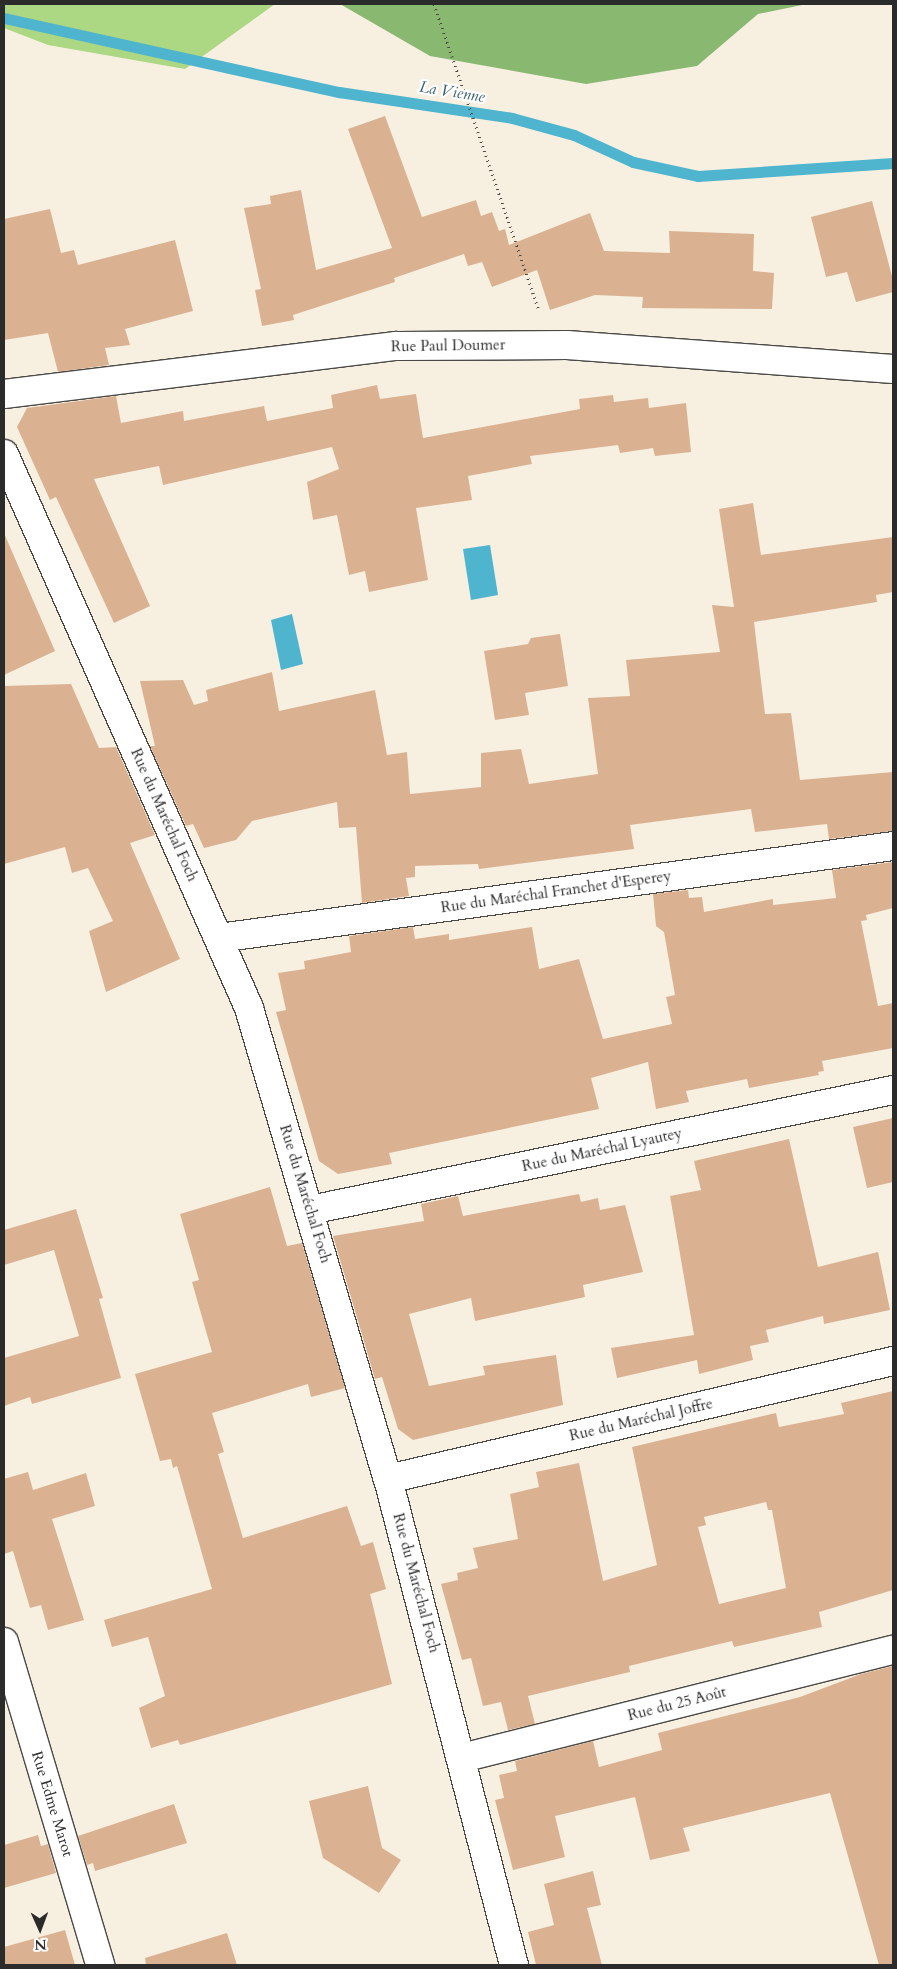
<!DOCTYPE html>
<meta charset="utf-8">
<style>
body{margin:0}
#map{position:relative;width:897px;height:1969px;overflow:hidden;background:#f7f0e1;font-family:Cardo,serif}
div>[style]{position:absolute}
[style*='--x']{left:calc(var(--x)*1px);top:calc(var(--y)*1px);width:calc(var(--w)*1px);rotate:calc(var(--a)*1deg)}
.green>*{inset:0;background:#acd783}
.forest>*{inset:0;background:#89b871}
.water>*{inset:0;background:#4fb4ce}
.stream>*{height:11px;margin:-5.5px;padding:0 5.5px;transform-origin:5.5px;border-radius:5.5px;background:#4fb4ce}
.building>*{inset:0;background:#dab292}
.path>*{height:3px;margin-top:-1.5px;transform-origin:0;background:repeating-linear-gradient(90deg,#4a4946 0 1px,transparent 0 5px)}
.roads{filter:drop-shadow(1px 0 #4a4946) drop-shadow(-1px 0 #4a4946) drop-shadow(0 1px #4a4946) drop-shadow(0 -1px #4a4946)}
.street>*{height:28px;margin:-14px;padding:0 14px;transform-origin:14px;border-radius:14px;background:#fff}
span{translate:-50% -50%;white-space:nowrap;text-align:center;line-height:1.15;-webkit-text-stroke:4.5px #fff;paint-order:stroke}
.street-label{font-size:15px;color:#2b2b2b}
.water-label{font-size:16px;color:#39626c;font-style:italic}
.frame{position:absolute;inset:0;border:5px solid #2b2b2b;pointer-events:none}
.north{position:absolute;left:15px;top:1904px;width:50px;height:50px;-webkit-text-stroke:4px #fff;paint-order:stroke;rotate:178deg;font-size:14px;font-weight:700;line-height:20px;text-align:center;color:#2b2b2b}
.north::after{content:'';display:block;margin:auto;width:18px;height:22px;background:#2b2b2b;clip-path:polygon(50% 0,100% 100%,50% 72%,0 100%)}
</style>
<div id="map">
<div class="green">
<i style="clip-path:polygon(4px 4px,275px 4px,185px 69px,48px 45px,4px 28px)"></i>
</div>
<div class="forest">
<i style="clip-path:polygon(340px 4px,807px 4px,758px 14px,697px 66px,586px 84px,430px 56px)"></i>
</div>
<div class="water">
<i style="clip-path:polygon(490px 545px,498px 595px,471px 600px,463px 549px)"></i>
<i style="clip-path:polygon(292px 614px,303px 664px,281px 670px,271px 620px)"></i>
</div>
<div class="stream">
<i style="--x:4;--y:18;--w:343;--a:12.5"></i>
<i style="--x:339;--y:92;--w:175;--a:8.5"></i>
<i style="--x:512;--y:118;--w:64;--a:15.3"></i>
<i style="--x:574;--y:135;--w:65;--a:24.6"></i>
<i style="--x:633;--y:162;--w:66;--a:12.2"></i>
<i style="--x:698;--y:176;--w:195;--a:-3.8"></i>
</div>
<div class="building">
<i style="clip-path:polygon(385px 116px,422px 217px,476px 200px,481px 216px,492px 212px,499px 231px,505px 229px,509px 245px,590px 213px,604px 251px,670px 253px,669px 231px,754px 234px,753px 271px,774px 273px,772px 309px,642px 308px,643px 297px,595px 295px,550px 310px,537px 270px,492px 287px,482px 262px,468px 266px,464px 254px,394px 278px,395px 282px,293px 315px,294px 320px,262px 326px,255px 290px,261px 289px,244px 208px,271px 204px,270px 196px,301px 190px,316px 270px,392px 248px,348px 129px)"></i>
<i style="clip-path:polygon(872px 201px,893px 280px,893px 292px,856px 302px,847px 272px,826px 277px,811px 217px)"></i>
<i style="clip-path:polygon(50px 209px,61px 253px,74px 250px,78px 265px,175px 240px,193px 311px,125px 329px,130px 345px,105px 348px,109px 365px,58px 372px,48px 333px,4px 340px,4px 219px)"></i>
<i style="clip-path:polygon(377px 385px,380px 399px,416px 394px,423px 438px,580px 409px,579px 399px,613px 395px,614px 402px,648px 398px,649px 408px,686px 403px,691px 452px,655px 456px,653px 448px,620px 453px,618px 445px,530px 456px,532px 464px,468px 476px,472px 500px,416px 508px,428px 580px,369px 592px,365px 571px,349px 575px,337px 515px,313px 520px,307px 482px,339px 469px,332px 447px,163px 485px,159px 466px,94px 479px,150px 606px,114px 623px,56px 497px,50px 500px,17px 427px,27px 408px,116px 396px,121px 423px,183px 411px,184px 421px,264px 406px,267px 421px,333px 408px,331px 395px)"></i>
<i style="clip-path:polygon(753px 503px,761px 555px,893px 537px,893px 592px,876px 595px,877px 602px,754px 622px,765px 714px,791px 713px,800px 780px,893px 772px,893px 831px,829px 839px,827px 824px,755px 832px,751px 809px,630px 825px,634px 849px,479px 869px,478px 864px,415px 866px,415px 877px,406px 878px,409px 896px,362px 903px,356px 827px,339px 828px,337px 802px,252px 821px,236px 840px,204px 848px,193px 824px,186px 826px,150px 746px,155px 746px,140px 681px,183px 680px,194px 705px,208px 701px,206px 690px,272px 672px,279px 711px,375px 690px,387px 755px,407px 752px,410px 794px,481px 787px,481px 753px,521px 749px,529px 784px,598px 774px,588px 698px,630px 696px,626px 660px,720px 652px,712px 605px,734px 607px,719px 509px)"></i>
<i style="clip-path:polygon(4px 533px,55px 651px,4px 675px)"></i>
<i style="clip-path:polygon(560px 634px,568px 686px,525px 693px,529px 715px,495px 720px,484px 651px,528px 644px,531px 638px)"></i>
<i style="clip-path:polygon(71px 684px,99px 748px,116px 747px,155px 835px,130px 843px,180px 959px,106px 992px,89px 931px,113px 921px,88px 868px,72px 873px,65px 847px,4px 864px,4px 686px)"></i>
<i style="clip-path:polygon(893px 862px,893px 908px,866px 915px,867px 920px,861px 921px,878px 1006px,893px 1003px,893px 1048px,822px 1061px,824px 1071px,818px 1072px,819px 1075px,749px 1088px,747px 1079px,686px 1091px,689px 1102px,656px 1109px,648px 1062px,591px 1078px,599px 1109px,389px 1153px,392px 1164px,338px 1174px,319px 1161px,276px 1012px,286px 1010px,278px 973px,305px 969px,304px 961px,351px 952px,349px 936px,413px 927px,415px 939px,449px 934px,449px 940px,532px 927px,539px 969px,579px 959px,603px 1039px,672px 1024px,666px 997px,675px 995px,664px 932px,656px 926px,653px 894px,688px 890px,689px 898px,702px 897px,704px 912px,773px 899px,773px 905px,836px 898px,832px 870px)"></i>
<i style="clip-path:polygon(893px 1118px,893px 1182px,867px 1188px,853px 1127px)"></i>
<i style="clip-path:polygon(789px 1139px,818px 1267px,878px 1252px,890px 1310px,824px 1324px,823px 1316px,766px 1330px,769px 1342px,750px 1346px,753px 1360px,699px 1374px,697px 1360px,617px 1378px,611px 1348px,694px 1335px,670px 1196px,701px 1190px,694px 1161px)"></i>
<i style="clip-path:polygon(270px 1187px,287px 1246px,302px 1243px,345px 1388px,311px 1397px,308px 1384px,212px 1413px,224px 1452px,218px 1454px,243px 1538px,347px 1506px,361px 1546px,373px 1542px,386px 1589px,370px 1594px,392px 1684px,180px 1745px,178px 1740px,151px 1748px,139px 1708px,165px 1696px,148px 1637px,112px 1647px,104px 1620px,212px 1589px,177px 1466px,173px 1468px,171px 1459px,160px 1461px,135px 1374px,212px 1352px,192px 1282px,199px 1280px,180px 1214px)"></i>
<i style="clip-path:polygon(579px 1194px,581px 1202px,598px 1198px,600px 1210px,625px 1205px,643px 1272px,583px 1285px,585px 1297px,475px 1321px,471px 1298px,409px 1314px,429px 1386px,485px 1375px,483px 1366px,556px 1355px,563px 1405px,413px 1440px,398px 1429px,382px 1377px,375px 1379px,333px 1236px,424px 1221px,421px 1204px,458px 1196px,463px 1216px)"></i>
<i style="clip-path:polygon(76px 1209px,103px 1298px,99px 1299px,121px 1378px,32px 1404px,30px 1397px,4px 1406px,4px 1358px,79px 1336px,54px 1250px,4px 1265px,4px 1230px)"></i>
<i style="clip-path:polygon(evenodd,893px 1391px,893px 1590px,819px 1612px,822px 1627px,734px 1647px,732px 1641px,629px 1666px,630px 1672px,528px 1696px,535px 1724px,508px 1730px,501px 1702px,483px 1706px,471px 1658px,462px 1660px,441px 1584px,458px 1580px,457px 1573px,478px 1568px,473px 1548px,518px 1539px,510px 1494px,539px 1487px,536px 1472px,579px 1463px,603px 1581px,657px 1565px,632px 1447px,776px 1413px,779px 1427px,844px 1414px,841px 1403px,893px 1391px,766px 1502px,768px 1510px,772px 1510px,786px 1588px,719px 1604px,698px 1527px,706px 1525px,704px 1517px,766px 1502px)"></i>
<i style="clip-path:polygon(28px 1472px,33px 1490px,86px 1473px,95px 1506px,52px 1519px,84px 1620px,48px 1630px,41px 1605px,30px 1608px,13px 1551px,4px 1554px,4px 1479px)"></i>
<i style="clip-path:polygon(893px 1666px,893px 1965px,879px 1965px,830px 1793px,683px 1828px,690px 1851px,650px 1860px,635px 1797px,555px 1816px,565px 1857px,513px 1870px,495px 1800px,504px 1798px,499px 1775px,517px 1771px,515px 1761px,593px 1741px,599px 1767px,662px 1750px,658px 1733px,800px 1697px,861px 1674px)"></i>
<i style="clip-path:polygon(368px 1786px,382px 1848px,401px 1860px,379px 1893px,323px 1858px,309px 1801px)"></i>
<i style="clip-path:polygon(174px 1804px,187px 1843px,95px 1871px,93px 1863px,87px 1865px,78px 1836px)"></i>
<i style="clip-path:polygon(38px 1835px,41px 1846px,48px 1844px,56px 1873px,4px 1888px,4px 1845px)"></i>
<i style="clip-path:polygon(593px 1871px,601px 1905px,587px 1908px,602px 1965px,536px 1965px,528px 1932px,554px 1925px,544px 1884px)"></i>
<i style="clip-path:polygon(65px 1930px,75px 1965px,4px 1965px,4px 1947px)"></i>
<i style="clip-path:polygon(227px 1933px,237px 1965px,146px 1965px,145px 1958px)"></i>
</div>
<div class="path">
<i style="--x:434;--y:4;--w:324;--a:71.1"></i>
</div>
<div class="roads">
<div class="street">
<i style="--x:4;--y:394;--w:395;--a:-7"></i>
<i style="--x:396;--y:346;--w:171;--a:-0.3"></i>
<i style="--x:567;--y:345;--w:327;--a:4.2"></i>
<i style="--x:4;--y:454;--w:606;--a:66.14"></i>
<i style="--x:249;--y:1008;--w:491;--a:73.6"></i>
<i style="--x:388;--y:1479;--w:502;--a:75.47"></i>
<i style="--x:219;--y:938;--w:680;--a:-7.77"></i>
<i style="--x:310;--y:1210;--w:595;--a:-11.63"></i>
<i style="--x:388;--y:1479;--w:519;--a:-13.15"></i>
<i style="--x:4;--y:1642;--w:337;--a:73.4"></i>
<i style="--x:462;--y:1758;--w:444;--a:-14.1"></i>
</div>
</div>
<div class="street-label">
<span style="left:448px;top:346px;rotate:-1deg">Rue Paul Doumer</span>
<span style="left:164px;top:815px;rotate:66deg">Rue du Maréchal Foch</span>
<span style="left:556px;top:892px;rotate:-8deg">Rue du Maréchal Franchet d'Esperey</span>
<span style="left:602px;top:1150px;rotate:-12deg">Rue du Maréchal Lyautey</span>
<span style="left:305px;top:1194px;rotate:73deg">Rue du Maréchal Foch</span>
<span style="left:641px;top:1420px;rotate:-13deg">Rue du Maréchal Joffre</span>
<span style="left:416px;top:1583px;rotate:75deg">Rue du Maréchal Foch</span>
<span style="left:677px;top:1704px;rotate:-14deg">Rue du 25 Août</span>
<span style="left:52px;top:1804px;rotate:73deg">Rue Edme Marot</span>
</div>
<div class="water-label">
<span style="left:452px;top:92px;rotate:9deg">La Vienne</span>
</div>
<div class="frame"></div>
<div class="north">N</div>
</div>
